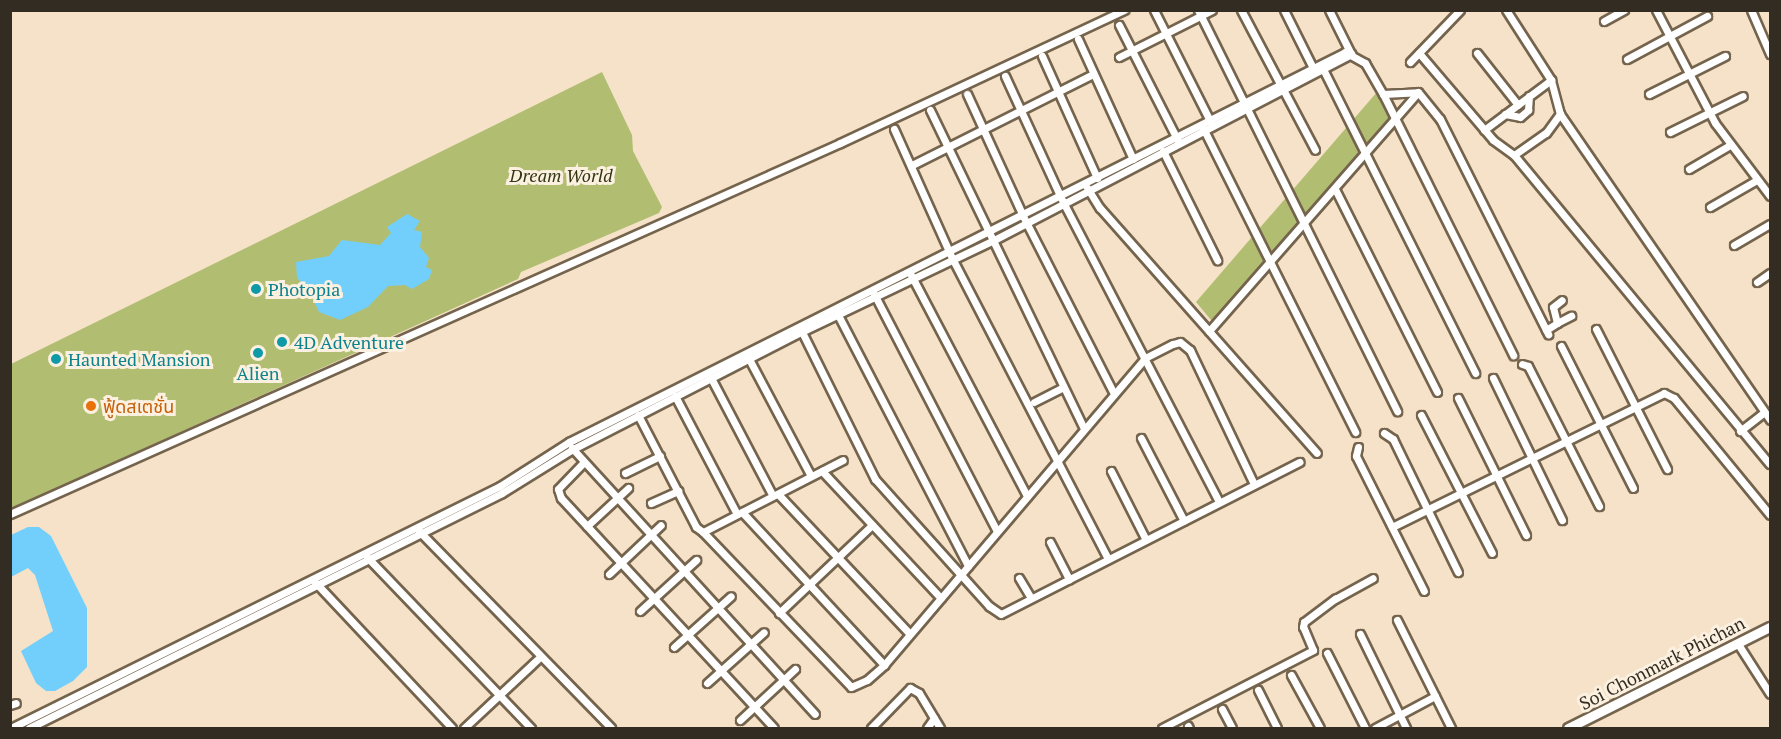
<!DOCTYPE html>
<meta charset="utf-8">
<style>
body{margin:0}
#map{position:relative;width:1781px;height:739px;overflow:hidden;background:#f5e2c8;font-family:"PT Serif","Noto Sans Thai",serif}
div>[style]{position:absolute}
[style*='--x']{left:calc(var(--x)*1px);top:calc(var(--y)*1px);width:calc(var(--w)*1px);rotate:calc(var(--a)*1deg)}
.green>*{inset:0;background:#b1be71}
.water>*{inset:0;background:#72cffc}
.roads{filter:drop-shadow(2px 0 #75644d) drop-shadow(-2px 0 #75644d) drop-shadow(0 2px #75644d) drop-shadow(0 -2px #75644d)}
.street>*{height:7px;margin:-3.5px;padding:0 3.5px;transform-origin:3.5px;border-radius:3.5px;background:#fff}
.secondary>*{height:9px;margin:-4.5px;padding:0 4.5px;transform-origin:4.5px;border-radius:4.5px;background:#fff}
.dots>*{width:16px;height:16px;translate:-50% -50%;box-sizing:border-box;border:3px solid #fcf0e0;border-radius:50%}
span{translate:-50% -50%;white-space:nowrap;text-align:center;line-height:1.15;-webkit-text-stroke:6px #fcf0e0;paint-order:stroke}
.park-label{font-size:18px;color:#313613;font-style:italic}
.culture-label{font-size:18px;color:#0d838f}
.left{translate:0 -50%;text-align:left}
.food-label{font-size:18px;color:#c56008}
.street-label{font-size:18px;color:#332c22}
.frame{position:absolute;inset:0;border:12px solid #332c22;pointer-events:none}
</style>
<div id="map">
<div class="green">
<i style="clip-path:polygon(602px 72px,632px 135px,633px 151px,662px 207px,659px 213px,521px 272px,518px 279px,11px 509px,11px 364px)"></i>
<i style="clip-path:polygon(1377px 92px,1395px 124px,1216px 326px,1196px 302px)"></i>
</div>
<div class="water">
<i style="clip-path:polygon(407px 214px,420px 221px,414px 230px,422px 232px,420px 247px,429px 258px,426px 267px,432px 270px,429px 279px,412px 289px,405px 285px,388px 286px,368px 307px,340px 320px,319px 312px,309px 289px,297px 278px,296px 262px,329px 256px,342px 240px,380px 245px,391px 233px,387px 227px)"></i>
<i style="clip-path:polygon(28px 527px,39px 527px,51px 536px,87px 608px,87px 667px,73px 681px,55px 691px,46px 691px,36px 683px,21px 651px,53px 631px,35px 575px,28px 568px,11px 577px,11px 535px)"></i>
</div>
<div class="roads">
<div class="street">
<i style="--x:1154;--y:10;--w:129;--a:63.2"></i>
<i style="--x:1198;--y:10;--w:448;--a:63.6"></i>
<i style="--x:1241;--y:10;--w:158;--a:62.1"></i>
<i style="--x:1284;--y:10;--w:69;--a:63.4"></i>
<i style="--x:1329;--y:10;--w:49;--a:63.4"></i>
<i style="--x:1656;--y:10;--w:127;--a:62.4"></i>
<i style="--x:1715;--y:123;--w:91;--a:53"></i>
<i style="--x:1751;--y:10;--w:48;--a:66.6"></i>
<i style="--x:1604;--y:21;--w:23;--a:-29"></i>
<i style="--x:1119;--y:25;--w:130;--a:63"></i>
<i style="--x:1078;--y:39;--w:132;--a:65.4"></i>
<i style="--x:1419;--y:53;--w:114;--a:49.6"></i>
<i style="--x:1493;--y:140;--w:26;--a:36"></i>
<i style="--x:1514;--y:155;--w:39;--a:-35"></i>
<i style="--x:1546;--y:133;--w:24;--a:-54"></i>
<i style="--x:1560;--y:114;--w:35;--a:-105"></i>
<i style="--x:1551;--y:80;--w:83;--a:-122.7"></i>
<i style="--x:1477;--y:53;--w:66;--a:51.7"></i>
<i style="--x:1042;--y:56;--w:134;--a:65.7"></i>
<i style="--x:1119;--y:57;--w:104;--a:-26.8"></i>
<i style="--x:1627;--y:59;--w:91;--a:-28.3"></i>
<i style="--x:1410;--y:62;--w:72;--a:-46.1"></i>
<i style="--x:1323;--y:69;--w:340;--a:63.4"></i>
<i style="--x:1005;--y:76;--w:139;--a:65.3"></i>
<i style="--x:1063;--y:202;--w:338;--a:62.5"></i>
<i style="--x:967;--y:94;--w:134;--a:65.3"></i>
<i style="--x:1023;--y:216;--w:198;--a:62.9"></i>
<i style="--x:1383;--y:94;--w:35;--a:-3"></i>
<i style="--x:1418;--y:92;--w:35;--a:51"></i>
<i style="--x:1440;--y:119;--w:241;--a:63.3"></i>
<i style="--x:1649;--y:94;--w:85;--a:-26.6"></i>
<i style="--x:930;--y:110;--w:352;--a:64.2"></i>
<i style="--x:1505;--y:114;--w:15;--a:11"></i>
<i style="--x:1520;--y:117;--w:11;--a:-41"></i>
<i style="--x:1528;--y:110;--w:14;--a:-86"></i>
<i style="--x:1560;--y:114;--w:371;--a:55.5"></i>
<i style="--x:1203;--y:128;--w:340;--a:63.4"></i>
<i style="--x:894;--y:129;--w:141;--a:65.8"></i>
<i style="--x:952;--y:258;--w:339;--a:62.6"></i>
<i style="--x:1484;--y:130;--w:84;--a:-36.7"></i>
<i style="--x:1670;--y:132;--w:81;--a:-26.3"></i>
<i style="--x:1163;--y:151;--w:122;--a:63.6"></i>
<i style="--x:1514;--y:155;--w:401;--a:50.4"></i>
<i style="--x:912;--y:165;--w:203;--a:-26.7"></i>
<i style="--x:1689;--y:169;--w:48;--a:-30.3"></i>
<i style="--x:1086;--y:186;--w:26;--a:58"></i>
<i style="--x:1100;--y:208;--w:327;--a:48.5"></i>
<i style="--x:1335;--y:189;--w:227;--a:63.3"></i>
<i style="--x:1710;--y:207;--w:54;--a:-29.9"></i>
<i style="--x:1734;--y:245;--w:42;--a:-30.3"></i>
<i style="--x:911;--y:275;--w:250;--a:62.3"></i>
<i style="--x:1757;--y:282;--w:16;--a:-35"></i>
<i style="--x:874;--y:294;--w:267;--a:62.6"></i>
<i style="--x:836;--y:311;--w:287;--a:62.6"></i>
<i style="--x:1557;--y:323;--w:16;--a:-27"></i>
<i style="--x:800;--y:328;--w:169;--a:63.6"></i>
<i style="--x:875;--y:479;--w:171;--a:48.1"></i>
<i style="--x:989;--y:606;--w:14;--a:34"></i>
<i style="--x:1001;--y:614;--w:335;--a:-27"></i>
<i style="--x:1596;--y:329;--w:157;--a:63.1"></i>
<i style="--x:1546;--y:330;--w:13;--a:-32"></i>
<i style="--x:1557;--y:323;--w:16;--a:-104"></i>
<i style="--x:1553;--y:307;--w:11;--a:-38"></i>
<i style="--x:1209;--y:331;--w:317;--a:-48.8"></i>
<i style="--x:1561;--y:346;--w:159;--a:63.1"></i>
<i style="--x:749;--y:359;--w:132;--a:62.1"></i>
<i style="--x:1522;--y:364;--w:6;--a:18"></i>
<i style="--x:1528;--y:366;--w:157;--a:63.1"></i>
<i style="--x:711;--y:378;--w:133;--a:62.3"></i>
<i style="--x:1493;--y:378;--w:158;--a:64.1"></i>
<i style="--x:675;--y:396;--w:133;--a:62.3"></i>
<i style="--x:1458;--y:398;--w:153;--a:63.6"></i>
<i style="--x:1034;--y:402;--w:33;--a:-27"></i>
<i style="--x:638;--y:415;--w:126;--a:62.6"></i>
<i style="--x:696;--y:527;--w:9;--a:36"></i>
<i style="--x:703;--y:532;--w:157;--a:-27.2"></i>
<i style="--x:1421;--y:415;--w:155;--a:62.8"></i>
<i style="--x:1740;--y:431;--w:31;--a:-38"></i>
<i style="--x:1384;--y:433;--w:11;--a:34"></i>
<i style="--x:1393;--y:439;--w:148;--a:64"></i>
<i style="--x:1141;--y:438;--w:93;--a:62.6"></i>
<i style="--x:1358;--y:447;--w:9;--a:103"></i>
<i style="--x:1356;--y:456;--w:151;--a:63.3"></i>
<i style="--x:572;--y:448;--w:360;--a:47.6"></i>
<i style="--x:583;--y:463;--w:36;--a:134"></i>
<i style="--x:558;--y:489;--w:9;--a:72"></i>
<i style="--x:561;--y:498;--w:313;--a:47.2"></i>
<i style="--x:822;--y:471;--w:174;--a:46.9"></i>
<i style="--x:1111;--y:471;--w:77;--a:63.1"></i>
<i style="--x:625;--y:473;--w:39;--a:-26"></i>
<i style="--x:778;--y:494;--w:192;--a:46.7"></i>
<i style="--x:651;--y:503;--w:30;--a:-24"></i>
<i style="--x:742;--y:512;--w:209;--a:47.1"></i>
<i style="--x:10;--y:514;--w:909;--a:-24.08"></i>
<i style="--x:840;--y:143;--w:314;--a:-25.1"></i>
<i style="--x:587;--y:526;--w:56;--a:-42.8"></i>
<i style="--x:1392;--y:527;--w:303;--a:-26.2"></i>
<i style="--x:1664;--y:393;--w:11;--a:27"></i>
<i style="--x:1674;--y:398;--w:151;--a:50.6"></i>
<i style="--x:419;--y:531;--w:275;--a:45.7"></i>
<i style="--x:703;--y:532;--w:214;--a:46.3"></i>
<i style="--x:851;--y:687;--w:17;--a:-24"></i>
<i style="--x:867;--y:680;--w:23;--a:-41"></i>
<i style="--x:884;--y:665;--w:403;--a:-49.6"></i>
<i style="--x:1145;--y:358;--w:31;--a:-27"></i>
<i style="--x:1173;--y:344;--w:7;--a:-16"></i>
<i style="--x:1180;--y:342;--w:13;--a:39"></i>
<i style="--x:1190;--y:350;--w:148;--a:64.5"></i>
<i style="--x:1050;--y:542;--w:42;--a:62.8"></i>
<i style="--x:367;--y:557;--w:237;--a:46.2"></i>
<i style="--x:609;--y:574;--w:71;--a:-43.3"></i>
<i style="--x:1019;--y:578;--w:23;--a:59"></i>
<i style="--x:315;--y:582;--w:200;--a:46.8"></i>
<i style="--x:640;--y:611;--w:76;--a:-42.3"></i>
<i style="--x:779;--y:613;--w:128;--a:-43.4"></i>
<i style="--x:1397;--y:620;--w:121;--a:63.4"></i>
<i style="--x:1360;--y:634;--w:105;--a:63.9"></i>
<i style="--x:1738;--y:644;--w:59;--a:57.4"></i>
<i style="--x:674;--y:647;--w:76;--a:-41.8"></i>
<i style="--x:1327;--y:653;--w:84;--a:63.1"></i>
<i style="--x:1291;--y:675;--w:60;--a:61.3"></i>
<i style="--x:707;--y:683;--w:76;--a:-41.8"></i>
<i style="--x:1258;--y:690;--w:42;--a:63.4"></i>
<i style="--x:10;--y:705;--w:6;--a:-18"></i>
<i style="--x:1222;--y:709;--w:21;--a:62"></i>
<i style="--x:740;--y:720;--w:75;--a:-42.8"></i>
<i style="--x:1188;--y:726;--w:2;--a:63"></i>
<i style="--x:11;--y:728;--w:546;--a:-26.33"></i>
<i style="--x:500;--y:486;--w:82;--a:-32.5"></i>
<i style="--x:569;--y:442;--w:868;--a:-26.68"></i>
<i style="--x:1345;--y:52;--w:23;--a:29"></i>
<i style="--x:1365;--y:63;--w:36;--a:60"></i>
<i style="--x:1383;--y:94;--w:292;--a:63.5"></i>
<i style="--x:29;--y:728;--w:528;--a:-26.42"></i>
<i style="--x:502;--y:493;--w:84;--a:-31.8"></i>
<i style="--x:573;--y:449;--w:256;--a:-27.2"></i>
<i style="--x:801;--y:332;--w:214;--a:-25.5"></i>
<i style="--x:994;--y:240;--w:403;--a:-27.5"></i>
<i style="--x:464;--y:728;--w:104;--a:-43.1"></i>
<i style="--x:871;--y:728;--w:56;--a:-45.7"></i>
<i style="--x:910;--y:688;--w:10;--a:29"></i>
<i style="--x:919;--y:693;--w:41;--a:59"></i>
<i style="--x:927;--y:728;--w:12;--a:-55"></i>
<i style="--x:1162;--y:728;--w:170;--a:-27.3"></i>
<i style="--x:1313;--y:650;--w:25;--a:-113"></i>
<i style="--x:1303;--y:627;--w:5;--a:-79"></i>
<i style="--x:1304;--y:622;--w:39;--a:-37"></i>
<i style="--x:1335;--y:599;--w:43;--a:-28.9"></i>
<i style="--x:1375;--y:728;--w:68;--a:-28.1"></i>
</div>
<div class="secondary">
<i style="--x:1568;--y:728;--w:226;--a:-26.6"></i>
</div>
</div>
<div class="dots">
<i style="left:256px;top:289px;background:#0f9aa8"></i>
<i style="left:282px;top:342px;background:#0f9aa8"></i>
<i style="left:258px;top:353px;background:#0f9aa8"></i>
<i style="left:56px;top:359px;background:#0f9aa8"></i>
<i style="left:91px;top:406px;background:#e8710a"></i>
</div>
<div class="park-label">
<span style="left:561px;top:175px">Dream World</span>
</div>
<div class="culture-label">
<span class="left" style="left:268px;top:289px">Photopia</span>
<span class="left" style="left:294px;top:342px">4D Adventure</span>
<span class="left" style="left:68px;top:359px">Haunted Mansion</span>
<span style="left:258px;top:373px">Alien</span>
</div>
<div class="food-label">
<span class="left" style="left:103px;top:406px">ฟู้ดสเตชั่น</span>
</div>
<div class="street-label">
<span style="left:1662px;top:663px;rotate:-27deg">Soi Chonmark Phichan</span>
</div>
<div class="frame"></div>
</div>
